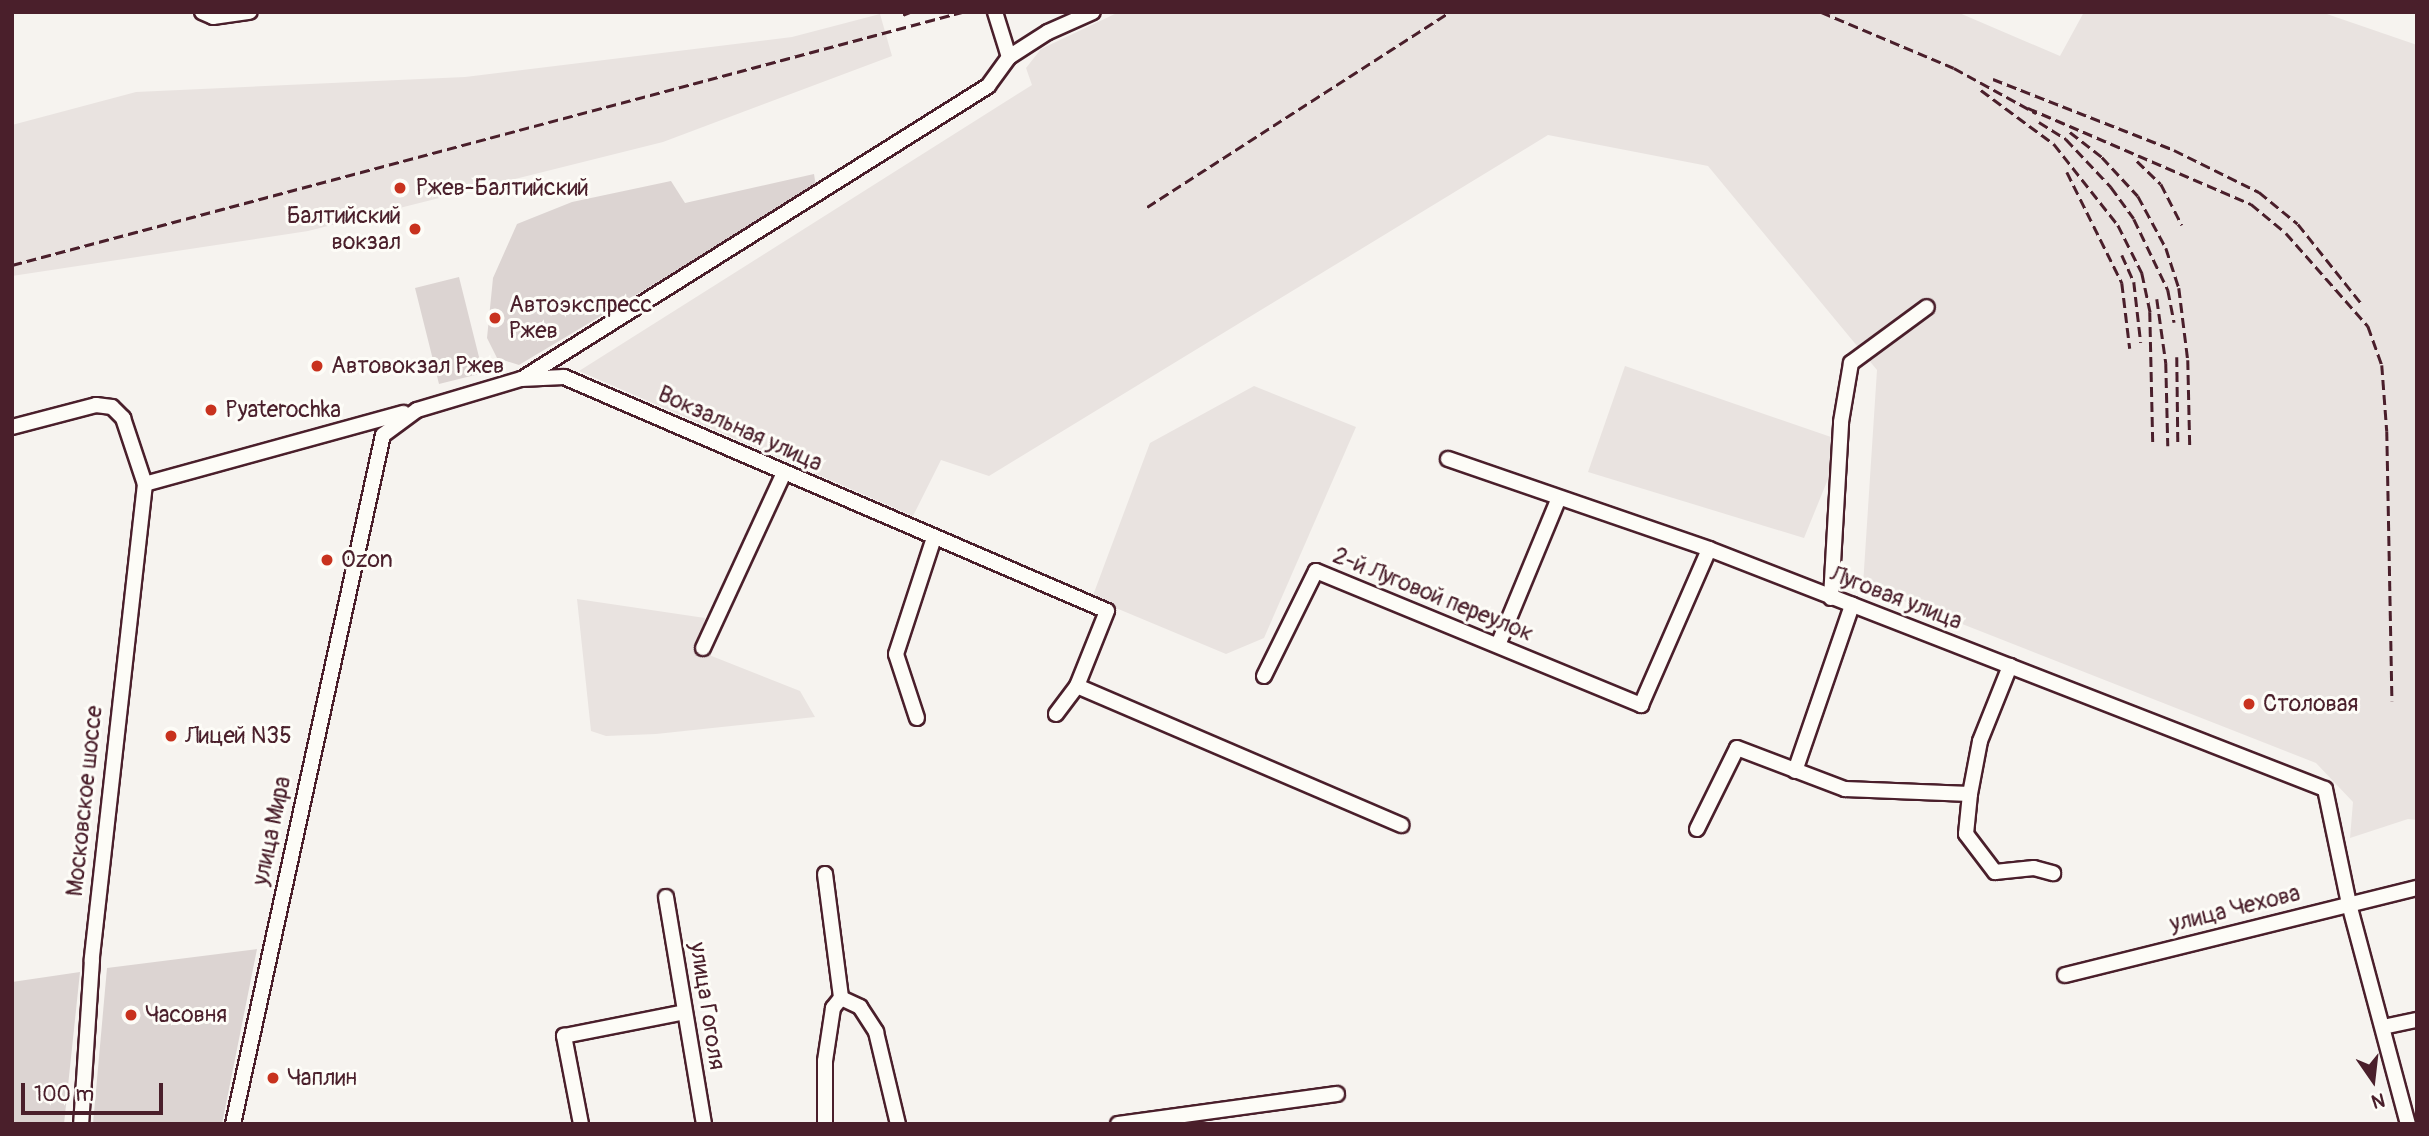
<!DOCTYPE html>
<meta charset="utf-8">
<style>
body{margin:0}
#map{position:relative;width:2429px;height:1136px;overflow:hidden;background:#f6f3ef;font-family:Pangolin,sans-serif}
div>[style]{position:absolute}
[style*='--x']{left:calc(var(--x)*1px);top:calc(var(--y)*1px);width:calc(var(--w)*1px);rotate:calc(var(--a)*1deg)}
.built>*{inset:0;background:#e9e3e0}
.green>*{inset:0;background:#dcd4d2}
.roads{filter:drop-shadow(2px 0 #4a1f2b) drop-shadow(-2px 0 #4a1f2b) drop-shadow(0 2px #4a1f2b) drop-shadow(0 -2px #4a1f2b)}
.minor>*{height:14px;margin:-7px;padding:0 7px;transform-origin:7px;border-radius:7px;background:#fdfcf7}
.rail>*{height:2.5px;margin-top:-1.25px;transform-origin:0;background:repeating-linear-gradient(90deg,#4a1f2b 0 10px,transparent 0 15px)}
.dots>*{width:19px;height:19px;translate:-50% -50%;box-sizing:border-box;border:4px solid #fdfcf7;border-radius:50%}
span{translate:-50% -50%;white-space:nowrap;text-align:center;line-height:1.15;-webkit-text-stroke:6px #fdfcf7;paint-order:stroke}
.poi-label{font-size:23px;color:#4a1f2b}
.left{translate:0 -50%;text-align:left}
.right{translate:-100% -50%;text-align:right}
.street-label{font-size:23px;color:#4a1f2b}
.frame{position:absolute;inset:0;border:14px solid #4a1f2b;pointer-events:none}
.north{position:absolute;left:2338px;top:1045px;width:70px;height:70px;-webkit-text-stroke:5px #fdfcf7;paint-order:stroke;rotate:166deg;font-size:19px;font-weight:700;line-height:28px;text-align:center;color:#4a1f2b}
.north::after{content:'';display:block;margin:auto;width:24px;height:32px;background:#4a1f2b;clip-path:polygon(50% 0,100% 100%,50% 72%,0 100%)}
.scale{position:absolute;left:21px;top:1083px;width:142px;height:32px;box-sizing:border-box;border:4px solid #4a1f2b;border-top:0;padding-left:9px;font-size:21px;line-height:24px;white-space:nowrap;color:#4a1f2b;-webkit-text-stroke:5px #fdfcf7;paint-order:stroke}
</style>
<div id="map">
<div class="built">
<i style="clip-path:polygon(1119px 12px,1957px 12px,2060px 56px,2084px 12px,2321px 12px,2417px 45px,2417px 820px,2408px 819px,2350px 838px,2353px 802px,2316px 763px,1863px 585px,1877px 370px,1708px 166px,1548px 135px,989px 476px,941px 460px,913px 516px,579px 371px,1032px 85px,1026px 68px,1041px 49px)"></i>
<i style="clip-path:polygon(880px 14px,892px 56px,663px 142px,308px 231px,12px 276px,12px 125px,136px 92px,465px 77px,792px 37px)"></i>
<i style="clip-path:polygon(1625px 366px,1831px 437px,1830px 474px,1804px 538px,1588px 472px)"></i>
<i style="clip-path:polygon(1254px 386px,1356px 427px,1264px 638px,1226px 654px,1092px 598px,1150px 443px)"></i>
<i style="clip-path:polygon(577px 599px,705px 618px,699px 651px,800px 691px,815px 717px,656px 734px,606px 736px,591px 731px)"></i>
</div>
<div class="green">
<i style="clip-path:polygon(814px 174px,816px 187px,519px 365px,497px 358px,487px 338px,493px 278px,517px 224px,572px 202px,671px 181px,685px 203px)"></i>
<i style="clip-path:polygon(459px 277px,483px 373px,439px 384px,415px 288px)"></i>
<i style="clip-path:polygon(257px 949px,222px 1124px,93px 1124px,107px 968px)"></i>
<i style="clip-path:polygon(80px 972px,64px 1124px,12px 1124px,12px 982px)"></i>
</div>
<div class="roads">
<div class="minor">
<i style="--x:202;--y:12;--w:12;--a:24"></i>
<i style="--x:213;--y:17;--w:37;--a:-8"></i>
<i style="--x:995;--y:12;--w:47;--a:72.7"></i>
<i style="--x:525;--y:377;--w:547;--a:-32.15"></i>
<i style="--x:988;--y:86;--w:36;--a:-54"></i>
<i style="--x:1009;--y:57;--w:46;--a:-32.7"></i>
<i style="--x:1048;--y:32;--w:49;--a:-24"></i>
<i style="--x:12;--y:427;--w:87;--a:-14.7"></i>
<i style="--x:96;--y:405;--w:16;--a:7"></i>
<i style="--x:112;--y:407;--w:16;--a:45"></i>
<i style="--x:123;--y:418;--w:70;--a:71.6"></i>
<i style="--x:145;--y:484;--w:479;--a:96.4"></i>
<i style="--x:92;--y:960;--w:164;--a:93.8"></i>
<i style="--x:1448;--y:459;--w:276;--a:19"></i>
<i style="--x:1709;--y:549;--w:661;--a:21.29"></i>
<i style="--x:2325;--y:789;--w:117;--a:78.2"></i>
<i style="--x:2349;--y:904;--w:228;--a:75"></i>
<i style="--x:145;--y:484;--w:268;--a:-15.4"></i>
<i style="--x:1831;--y:598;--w:176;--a:-86.7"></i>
<i style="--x:1841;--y:422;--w:60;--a:-80.4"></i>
<i style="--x:1851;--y:363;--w:94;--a:-36.4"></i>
<i style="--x:1498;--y:645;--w:157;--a:-67.5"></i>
<i style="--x:703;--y:648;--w:193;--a:-65.2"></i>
<i style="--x:1264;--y:676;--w:117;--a:-63.7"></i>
<i style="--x:1316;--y:571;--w:352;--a:22.4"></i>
<i style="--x:1641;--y:705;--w:170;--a:-66.4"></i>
<i style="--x:1077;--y:686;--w:353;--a:23.2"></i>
<i style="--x:917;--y:718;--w:67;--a:-108.2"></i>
<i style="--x:896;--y:654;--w:122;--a:-71.9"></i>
<i style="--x:1795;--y:771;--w:176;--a:-71"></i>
<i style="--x:1970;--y:794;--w:54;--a:-79.3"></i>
<i style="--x:1980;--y:741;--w:81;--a:-68.2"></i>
<i style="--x:1697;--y:829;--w:90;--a:-63.7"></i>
<i style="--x:1737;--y:748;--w:116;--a:20.8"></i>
<i style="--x:1845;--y:789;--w:125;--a:2.3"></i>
<i style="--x:1970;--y:794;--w:40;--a:95.7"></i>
<i style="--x:1966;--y:834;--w:48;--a:52.7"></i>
<i style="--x:1995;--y:872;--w:39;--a:-6"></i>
<i style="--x:2034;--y:868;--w:20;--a:15"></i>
<i style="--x:825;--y:874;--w:125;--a:82.6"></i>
<i style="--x:841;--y:998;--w:13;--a:129"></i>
<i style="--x:833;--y:1008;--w:54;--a:98.6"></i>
<i style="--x:825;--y:1061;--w:63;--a:90"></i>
<i style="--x:666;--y:897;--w:230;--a:80.5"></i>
<i style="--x:2065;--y:975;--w:363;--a:-13.9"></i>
<i style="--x:841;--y:998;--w:21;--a:25"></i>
<i style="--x:860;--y:1007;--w:30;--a:57"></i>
<i style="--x:876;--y:1032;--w:95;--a:76.6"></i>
<i style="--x:2383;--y:1027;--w:35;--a:-12"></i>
<i style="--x:233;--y:1124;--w:705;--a:-77.72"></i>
<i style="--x:383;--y:435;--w:42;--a:-36.3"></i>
<i style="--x:417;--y:410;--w:109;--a:-16.6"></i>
<i style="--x:521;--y:379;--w:43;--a:-2.7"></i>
<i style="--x:564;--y:377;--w:591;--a:23.31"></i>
<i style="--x:1107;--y:611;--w:81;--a:111.8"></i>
<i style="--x:1077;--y:686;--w:35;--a:127"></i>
<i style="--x:581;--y:1124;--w:90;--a:-100.9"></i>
<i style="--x:564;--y:1036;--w:123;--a:-11.2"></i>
<i style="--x:1118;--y:1124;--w:221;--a:-7.8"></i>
</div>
</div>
<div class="rail">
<i style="--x:1821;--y:12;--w:144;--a:22.8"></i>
<i style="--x:1954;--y:68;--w:94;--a:28.8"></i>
<i style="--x:903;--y:15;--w:8;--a:-23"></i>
<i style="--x:1993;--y:79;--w:194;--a:21.4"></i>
<i style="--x:2174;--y:150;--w:95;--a:26.3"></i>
<i style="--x:2259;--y:192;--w:50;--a:39.4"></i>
<i style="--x:2298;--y:224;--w:101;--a:51.4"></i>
<i style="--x:1981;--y:90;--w:91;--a:36.5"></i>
<i style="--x:2054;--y:144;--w:103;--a:51.7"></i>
<i style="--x:2118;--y:225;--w:54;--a:63.4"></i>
<i style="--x:2142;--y:273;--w:40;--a:78"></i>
<i style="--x:2150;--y:312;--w:130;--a:88.7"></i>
<i style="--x:2028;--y:108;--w:243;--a:23.3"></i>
<i style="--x:2251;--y:204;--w:45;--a:39.6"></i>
<i style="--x:2286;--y:233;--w:124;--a:48.6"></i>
<i style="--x:2368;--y:326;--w:41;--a:70.3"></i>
<i style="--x:2382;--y:365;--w:66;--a:85.7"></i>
<i style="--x:2387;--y:431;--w:270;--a:88.9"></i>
<i style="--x:2039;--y:122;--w:32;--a:32"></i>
<i style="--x:2066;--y:139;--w:66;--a:46.8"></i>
<i style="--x:2111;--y:187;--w:39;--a:54"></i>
<i style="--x:2134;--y:219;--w:79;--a:64.4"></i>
<i style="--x:2168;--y:290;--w:33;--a:79"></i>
<i style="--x:2070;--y:132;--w:41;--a:38"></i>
<i style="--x:2102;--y:157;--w:53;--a:47.3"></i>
<i style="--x:2138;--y:196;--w:59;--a:61.7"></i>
<i style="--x:2166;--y:248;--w:42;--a:72"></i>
<i style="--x:2179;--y:288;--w:73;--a:82.9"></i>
<i style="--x:2188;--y:360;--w:87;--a:88.7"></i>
<i style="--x:2137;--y:161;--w:33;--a:44"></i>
<i style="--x:2161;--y:184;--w:46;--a:62.9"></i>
<i style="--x:2067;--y:172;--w:124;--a:63.6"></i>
<i style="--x:2122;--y:283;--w:66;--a:83.1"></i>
<i style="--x:1147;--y:207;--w:360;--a:-32.8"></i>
<i style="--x:2122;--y:255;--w:30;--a:66"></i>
<i style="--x:2134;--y:282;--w:61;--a:83.5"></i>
<i style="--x:12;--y:265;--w:983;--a:-14.91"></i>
<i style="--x:2157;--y:299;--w:65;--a:82"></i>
<i style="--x:2166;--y:363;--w:83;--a:88.6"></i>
<i style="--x:2177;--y:357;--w:88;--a:89.3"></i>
</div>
<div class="dots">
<i style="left:400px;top:188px;background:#c8321e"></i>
<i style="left:415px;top:229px;background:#c8321e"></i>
<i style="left:495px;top:318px;background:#c8321e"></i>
<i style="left:317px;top:366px;background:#c8321e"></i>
<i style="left:211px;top:410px;background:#c8321e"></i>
<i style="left:327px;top:560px;background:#c8321e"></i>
<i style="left:2249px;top:704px;background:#c8321e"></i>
<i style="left:171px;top:736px;background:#c8321e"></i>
<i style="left:131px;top:1015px;background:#c8321e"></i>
<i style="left:273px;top:1078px;background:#c8321e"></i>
</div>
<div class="poi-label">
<span class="left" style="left:416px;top:188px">Ржев-Балтийский</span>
<span class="right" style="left:401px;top:229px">Балтийский<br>вокзал</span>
<span class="left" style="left:509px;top:318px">Автоэкспресс<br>Ржев</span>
<span class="left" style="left:331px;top:366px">Автовокзал Ржев</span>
<span class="left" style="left:225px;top:410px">Pyaterochka</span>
<span class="left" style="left:341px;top:560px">Ozon</span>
<span class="left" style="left:2263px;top:704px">Столовая</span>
<span class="left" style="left:185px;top:736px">Лицей N35</span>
<span class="left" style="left:145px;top:1015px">Часовня</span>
<span class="left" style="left:287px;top:1078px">Чаплин</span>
</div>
<div class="street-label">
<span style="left:740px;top:429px;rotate:24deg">Вокзальная улица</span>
<span style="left:1433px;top:595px;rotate:22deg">2-й Луговой переулок</span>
<span style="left:1896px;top:598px;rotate:21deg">Луговая улица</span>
<span style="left:85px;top:801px;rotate:-84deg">Московское шоссе</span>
<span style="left:272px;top:831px;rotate:-78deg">улица Мира</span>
<span style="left:2235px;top:909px;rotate:-14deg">улица Чехова</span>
<span style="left:707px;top:1006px;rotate:81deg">улица Гоголя</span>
</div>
<div class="frame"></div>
<div class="north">N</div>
<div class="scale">100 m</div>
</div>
